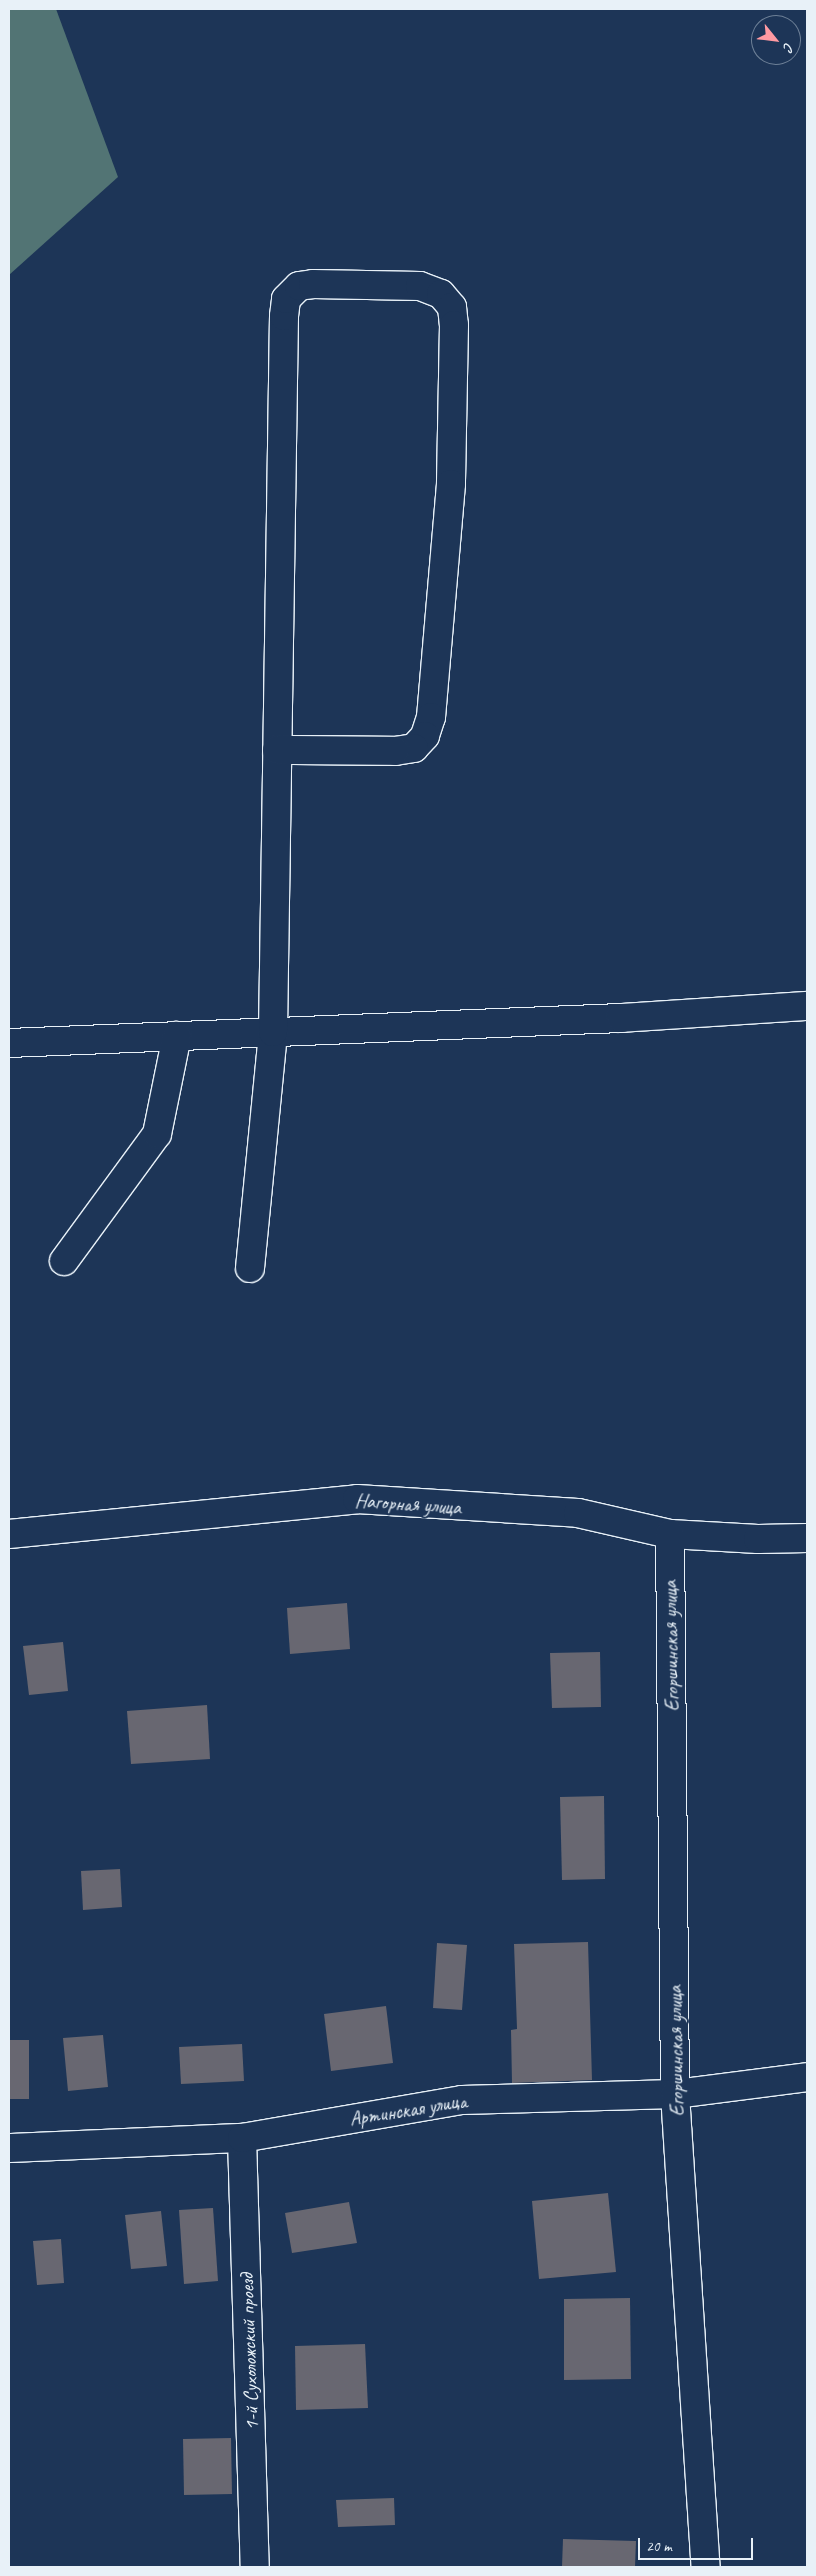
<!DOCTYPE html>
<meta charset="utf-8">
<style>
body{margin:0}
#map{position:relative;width:816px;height:2576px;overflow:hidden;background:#1d3557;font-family:Caveat,sans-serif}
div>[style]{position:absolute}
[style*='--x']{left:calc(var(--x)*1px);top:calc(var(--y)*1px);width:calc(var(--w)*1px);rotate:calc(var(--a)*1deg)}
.green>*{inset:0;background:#527474}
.building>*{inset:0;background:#686771}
.roads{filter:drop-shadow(1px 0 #e8f1f8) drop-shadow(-1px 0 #e8f1f8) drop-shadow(0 1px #e8f1f8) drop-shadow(0 -1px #e8f1f8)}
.minor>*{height:28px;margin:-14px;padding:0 14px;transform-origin:14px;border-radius:14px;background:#1d3557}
span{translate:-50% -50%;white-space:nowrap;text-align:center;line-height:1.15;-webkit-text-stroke:4px #1d3557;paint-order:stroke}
.street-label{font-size:20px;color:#e8f1f8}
.frame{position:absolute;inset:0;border:10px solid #e8f1f8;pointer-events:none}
.north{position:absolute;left:751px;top:15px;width:50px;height:50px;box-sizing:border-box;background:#1d3557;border:1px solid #6e8097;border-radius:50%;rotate:119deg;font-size:14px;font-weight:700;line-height:20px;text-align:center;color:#e8f1f8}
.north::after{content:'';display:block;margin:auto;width:18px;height:22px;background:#ff9aa2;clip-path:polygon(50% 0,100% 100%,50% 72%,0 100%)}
.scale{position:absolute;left:638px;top:2538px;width:115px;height:22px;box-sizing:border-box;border:2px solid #e8f1f8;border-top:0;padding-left:6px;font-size:15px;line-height:18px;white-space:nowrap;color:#e8f1f8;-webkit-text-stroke:4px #1d3557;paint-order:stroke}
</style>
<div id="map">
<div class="green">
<i style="clip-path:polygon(9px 9px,56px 9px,118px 177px,9px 275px)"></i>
</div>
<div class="building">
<i style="clip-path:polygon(347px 1603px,350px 1649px,290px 1654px,287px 1608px)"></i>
<i style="clip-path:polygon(63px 1642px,68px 1691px,29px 1695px,23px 1646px)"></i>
<i style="clip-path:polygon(600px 1652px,601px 1707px,552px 1708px,550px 1653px)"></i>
<i style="clip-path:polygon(207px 1705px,210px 1759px,131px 1764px,127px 1711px)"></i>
<i style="clip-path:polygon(604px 1796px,605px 1879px,562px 1880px,560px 1797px)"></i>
<i style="clip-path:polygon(120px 1869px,122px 1907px,83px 1910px,81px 1871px)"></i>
<i style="clip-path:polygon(588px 1942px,592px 2080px,512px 2083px,511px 2030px,517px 2029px,514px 1944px)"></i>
<i style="clip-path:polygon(437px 1943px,467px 1945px,462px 2010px,433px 2008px)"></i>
<i style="clip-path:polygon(386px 2006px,393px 2063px,331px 2071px,324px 2014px)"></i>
<i style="clip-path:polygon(103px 2035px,108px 2087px,68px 2091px,63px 2038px)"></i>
<i style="clip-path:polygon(9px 2040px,29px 2040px,29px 2099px,9px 2099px)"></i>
<i style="clip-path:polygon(242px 2044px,244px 2081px,181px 2084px,179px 2047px)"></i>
<i style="clip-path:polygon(608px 2193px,616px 2272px,539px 2279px,532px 2201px)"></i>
<i style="clip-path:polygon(349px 2202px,357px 2243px,292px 2253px,285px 2213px)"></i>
<i style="clip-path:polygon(213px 2208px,218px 2281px,184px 2284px,179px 2210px)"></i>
<i style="clip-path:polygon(161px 2211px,167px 2266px,131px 2269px,125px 2215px)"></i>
<i style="clip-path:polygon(61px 2239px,64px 2283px,37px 2285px,33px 2241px)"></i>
<i style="clip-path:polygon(630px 2298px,631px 2379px,564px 2380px,564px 2299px)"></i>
<i style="clip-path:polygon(365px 2344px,368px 2408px,296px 2410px,295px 2346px)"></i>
<i style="clip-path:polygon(231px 2438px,232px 2494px,184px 2495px,183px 2439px)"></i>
<i style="clip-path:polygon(394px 2498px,395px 2525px,338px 2527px,336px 2500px)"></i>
<i style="clip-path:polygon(563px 2539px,636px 2541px,635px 2567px,562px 2567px)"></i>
</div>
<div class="roads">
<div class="minor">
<i style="--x:9;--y:1043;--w:613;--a:-2.34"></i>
<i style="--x:621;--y:1018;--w:186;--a:-3.7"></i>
<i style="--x:64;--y:1261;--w:157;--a:-53.8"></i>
<i style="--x:157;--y:1134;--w:100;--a:-78.5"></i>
<i style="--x:250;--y:1268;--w:237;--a:-84.4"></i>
<i style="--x:273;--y:1032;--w:716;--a:-89.12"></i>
<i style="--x:284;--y:316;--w:17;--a:-83"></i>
<i style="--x:286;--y:299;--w:18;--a:-45"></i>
<i style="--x:299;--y:286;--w:14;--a:-8"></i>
<i style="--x:313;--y:284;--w:107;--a:1.1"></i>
<i style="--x:420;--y:286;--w:22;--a:21"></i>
<i style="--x:441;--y:294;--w:17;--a:50"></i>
<i style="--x:452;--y:307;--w:18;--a:84"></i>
<i style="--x:454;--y:325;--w:159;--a:91.1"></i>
<i style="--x:451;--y:484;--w:234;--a:94.9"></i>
<i style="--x:431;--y:717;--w:20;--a:108"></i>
<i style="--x:425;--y:736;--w:16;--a:133"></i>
<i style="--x:414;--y:748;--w:19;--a:171"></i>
<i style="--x:395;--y:751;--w:118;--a:-179.5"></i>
<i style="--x:9;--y:1534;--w:350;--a:-5.7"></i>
<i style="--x:357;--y:1499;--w:221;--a:3.6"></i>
<i style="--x:578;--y:1513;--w:94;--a:12.9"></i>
<i style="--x:670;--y:1534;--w:88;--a:3.3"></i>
<i style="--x:758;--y:1539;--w:49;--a:-1.2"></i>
<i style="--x:670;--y:1534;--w:560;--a:89.49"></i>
<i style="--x:675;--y:2094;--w:474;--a:86.3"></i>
<i style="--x:242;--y:2138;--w:429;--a:88.3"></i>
<i style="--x:9;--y:2148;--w:233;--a:-2.5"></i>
<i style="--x:242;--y:2138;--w:223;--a:-9.8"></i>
<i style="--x:462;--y:2100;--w:213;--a:-1.6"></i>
<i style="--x:675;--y:2094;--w:133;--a:-7.3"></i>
</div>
</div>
<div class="street-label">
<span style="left:408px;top:1504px;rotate:4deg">Нагорная улица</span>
<span style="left:671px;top:1646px;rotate:-91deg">Егоршинская улица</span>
<span style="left:676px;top:2051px;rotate:-91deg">Егоршинская улица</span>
<span style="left:408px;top:2110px;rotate:-9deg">Артинская улица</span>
<span style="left:249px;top:2352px;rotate:-92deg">1-й Сухоложский проезд</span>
</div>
<div class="frame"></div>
<div class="north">С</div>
<div class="scale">20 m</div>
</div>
